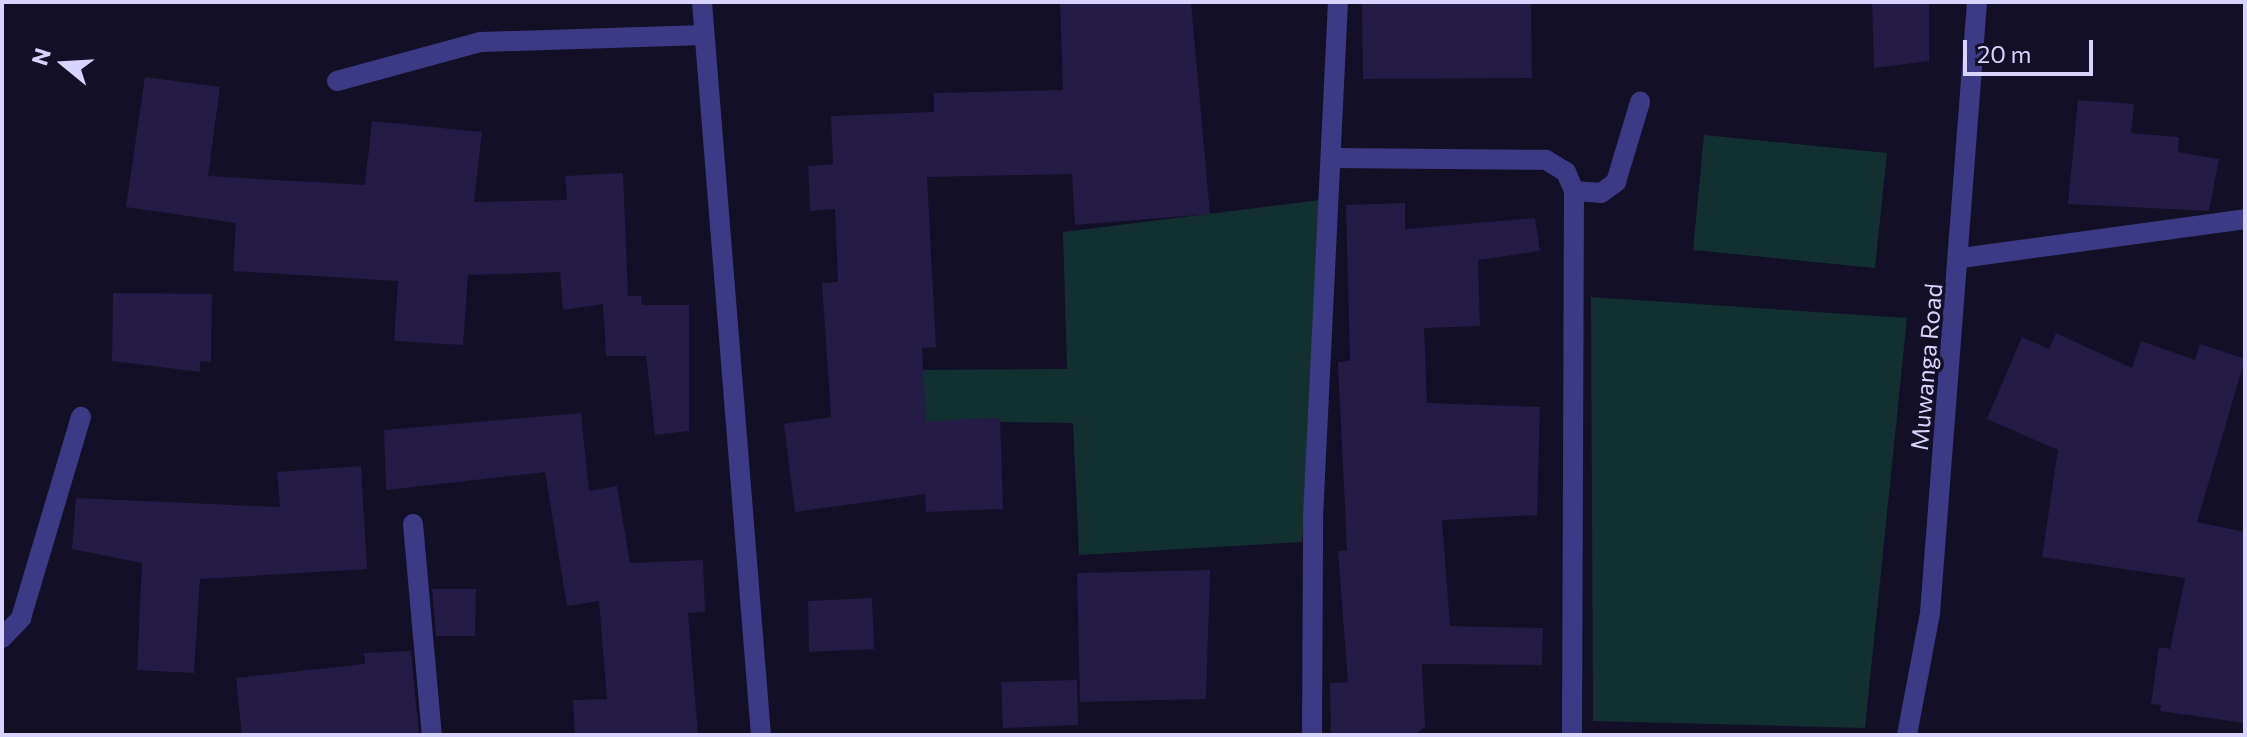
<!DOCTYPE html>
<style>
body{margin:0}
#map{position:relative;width:2247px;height:737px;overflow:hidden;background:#130f26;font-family:Commissioner,sans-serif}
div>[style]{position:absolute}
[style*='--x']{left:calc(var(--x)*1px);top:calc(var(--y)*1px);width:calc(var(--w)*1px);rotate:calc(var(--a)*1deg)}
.green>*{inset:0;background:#12302f}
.building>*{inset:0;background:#241b47}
.service>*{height:20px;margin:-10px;padding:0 10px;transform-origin:10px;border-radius:10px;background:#3d3a85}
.minor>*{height:20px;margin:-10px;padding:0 10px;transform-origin:10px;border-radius:10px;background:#3d3a85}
span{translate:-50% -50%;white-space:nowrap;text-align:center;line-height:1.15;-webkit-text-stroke:7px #130f26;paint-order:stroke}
.street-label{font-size:24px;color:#d9d4ff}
.frame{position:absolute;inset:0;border:4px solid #d9d4ff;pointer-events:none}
.north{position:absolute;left:24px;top:24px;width:80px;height:80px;-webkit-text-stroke:6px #130f26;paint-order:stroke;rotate:288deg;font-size:22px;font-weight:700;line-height:32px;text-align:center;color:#d9d4ff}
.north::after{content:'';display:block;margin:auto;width:28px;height:36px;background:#d9d4ff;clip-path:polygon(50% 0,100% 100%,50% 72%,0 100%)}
.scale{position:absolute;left:1963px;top:40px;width:130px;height:36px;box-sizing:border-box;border:4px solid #d9d4ff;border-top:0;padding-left:10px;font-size:24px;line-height:28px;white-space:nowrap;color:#d9d4ff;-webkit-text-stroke:6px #130f26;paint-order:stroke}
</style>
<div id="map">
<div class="green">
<i style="clip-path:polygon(1704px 135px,1887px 153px,1875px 268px,1693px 250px)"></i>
<i style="clip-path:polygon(1329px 199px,1302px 542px,1079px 555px,1073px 423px,923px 421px,918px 370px,1067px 369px,1063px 232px)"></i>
<i style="clip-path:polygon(1591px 297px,1907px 318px,1865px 728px,1593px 721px)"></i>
</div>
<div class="building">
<i style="clip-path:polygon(1060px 2px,1191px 2px,1210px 214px,1075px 225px,1072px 174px,927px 177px,936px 347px,922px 348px,926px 421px,1000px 418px,1003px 509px,926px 512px,925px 494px,795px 512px,784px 424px,831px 417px,822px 283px,838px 282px,835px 209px,810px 211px,808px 166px,833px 164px,831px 116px,934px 112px,934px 93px,1063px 90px)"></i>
<i style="clip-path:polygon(1362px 2px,1531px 2px,1532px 78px,1363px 79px)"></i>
<i style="clip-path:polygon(1872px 2px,1929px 2px,1929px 61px,1874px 68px)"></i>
<i style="clip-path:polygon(145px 77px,220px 87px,208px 176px,365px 185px,372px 121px,482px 132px,474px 202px,567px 200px,565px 176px,623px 173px,628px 296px,641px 296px,642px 305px,689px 305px,689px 431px,655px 435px,646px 356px,606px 356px,603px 304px,563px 310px,560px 272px,468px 275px,463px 345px,394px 341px,398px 281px,233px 271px,236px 223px,126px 207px)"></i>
<i style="clip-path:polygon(2078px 100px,2134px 104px,2131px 133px,2179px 137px,2178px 152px,2219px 159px,2209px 211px,2068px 204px)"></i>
<i style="clip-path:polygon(1405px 203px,1405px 229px,1535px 218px,1540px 251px,1478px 260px,1480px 326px,1424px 328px,1427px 403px,1540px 407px,1537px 515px,1442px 520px,1450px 626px,1543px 628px,1542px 665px,1422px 664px,1425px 727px,1414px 735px,1331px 735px,1330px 683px,1348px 682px,1338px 551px,1347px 550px,1338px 362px,1350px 361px,1346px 205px)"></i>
<i style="clip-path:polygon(113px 293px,212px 294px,211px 362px,200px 361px,200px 372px,112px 361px)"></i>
<i style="clip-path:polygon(2056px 333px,2132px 368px,2141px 341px,2195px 360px,2200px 344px,2245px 359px,2197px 522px,2245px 532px,2245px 723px,2160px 711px,2161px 705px,2151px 704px,2159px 647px,2170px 649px,2185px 578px,2042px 557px,2058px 450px,1987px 419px,2022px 337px,2049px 349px)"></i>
<i style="clip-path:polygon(581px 413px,589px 491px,617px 486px,630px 563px,703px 560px,705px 612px,688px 613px,698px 735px,575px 735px,573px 700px,607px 699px,599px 601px,567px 606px,545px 472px,386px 490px,384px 430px)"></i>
<i style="clip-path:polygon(361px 466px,367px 569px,200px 579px,194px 673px,137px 670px,142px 563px,72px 549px,76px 498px,280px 507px,277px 472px)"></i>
<i style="clip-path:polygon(1210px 570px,1206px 699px,1080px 702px,1077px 573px)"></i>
<i style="clip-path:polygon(432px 589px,476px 589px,475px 636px,436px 636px)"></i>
<i style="clip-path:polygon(872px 598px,874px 649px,809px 652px,808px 601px)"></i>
<i style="clip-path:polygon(411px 651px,419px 735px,242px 735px,236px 678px,365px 664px,364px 653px)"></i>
<i style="clip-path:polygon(1077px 680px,1078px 725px,1003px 728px,1001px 682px)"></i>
</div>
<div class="service">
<i style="--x:1574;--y:191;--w:27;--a:4"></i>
<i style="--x:1601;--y:193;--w:19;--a:-36"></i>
<i style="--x:1616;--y:182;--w:84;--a:-73.3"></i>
</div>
<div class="minor">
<i style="--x:702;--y:2;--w:735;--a:85.4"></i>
<i style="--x:337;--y:81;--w:149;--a:-15.2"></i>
<i style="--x:481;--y:42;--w:223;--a:-1.8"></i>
<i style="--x:1332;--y:158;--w:214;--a:0.5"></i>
<i style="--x:1546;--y:160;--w:23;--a:31"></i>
<i style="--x:1566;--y:172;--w:21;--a:67"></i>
<i style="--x:1574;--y:191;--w:544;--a:90.21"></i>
<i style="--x:1961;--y:258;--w:287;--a:-7.8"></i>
<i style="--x:413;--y:524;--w:212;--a:84.9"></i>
<i style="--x:2;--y:638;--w:28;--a:-46"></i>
<i style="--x:21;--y:618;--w:210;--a:-73.4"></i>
<i style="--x:1312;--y:735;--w:218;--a:-89.7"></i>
<i style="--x:1313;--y:517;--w:516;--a:-87.22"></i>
<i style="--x:1907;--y:735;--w:124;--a:-79.3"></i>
<i style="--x:1930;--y:613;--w:613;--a:-85.6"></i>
</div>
<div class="street-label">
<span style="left:1926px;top:367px;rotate:-85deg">Muwanga Road</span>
</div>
<div class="frame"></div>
<div class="north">N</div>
<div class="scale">20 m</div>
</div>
